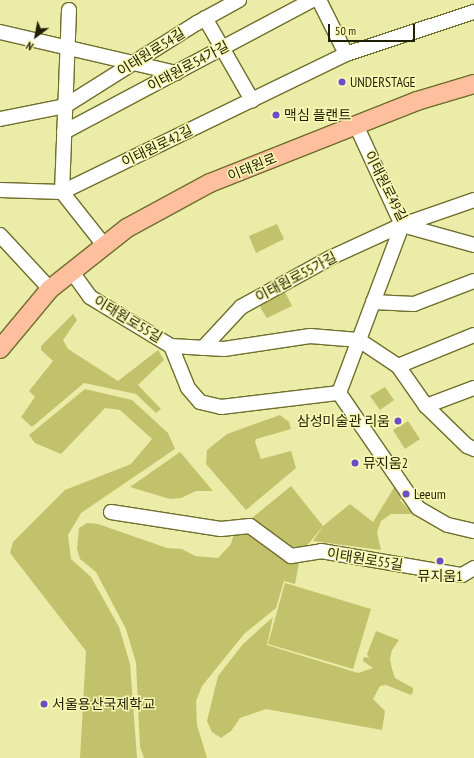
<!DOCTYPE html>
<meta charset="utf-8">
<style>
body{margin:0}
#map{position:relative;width:474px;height:758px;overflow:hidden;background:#ebeca7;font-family:"PT Sans Narrow","Noto Sans KR",sans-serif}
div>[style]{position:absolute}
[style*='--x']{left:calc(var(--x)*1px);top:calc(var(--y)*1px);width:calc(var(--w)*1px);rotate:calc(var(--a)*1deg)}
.green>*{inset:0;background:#c2c26d}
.roads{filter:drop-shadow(1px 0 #6f6e2c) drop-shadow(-1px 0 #6f6e2c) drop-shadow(0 1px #6f6e2c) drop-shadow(0 -1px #6f6e2c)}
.minor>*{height:14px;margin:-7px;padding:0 7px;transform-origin:7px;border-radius:7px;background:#fff}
.major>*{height:18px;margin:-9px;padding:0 9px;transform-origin:9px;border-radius:9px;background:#fdbf9d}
.dots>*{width:11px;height:11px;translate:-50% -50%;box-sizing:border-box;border:2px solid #f9f9b4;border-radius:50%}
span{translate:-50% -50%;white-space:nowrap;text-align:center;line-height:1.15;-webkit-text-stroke:3px #f9f9b4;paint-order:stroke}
.street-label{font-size:14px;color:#1f1f04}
.poi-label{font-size:14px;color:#1f1f04}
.left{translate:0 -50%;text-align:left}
.right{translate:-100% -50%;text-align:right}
.north{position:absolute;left:16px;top:16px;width:40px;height:40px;-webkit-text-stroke:3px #f9f9b4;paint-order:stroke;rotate:212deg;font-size:11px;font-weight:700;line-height:16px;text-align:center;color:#1f1f04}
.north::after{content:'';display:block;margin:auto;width:14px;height:18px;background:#1f1f04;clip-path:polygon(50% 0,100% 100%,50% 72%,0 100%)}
.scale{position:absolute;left:328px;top:24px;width:87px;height:18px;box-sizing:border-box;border:2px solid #1f1f04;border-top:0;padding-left:5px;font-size:12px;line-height:14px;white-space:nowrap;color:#1f1f04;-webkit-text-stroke:3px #f9f9b4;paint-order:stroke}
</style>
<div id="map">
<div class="green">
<i style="clip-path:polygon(277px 224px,284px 239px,256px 253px,249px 236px)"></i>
<i style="clip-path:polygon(284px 290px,292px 306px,267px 318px,261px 309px,260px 302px)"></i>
<i style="clip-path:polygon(73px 314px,77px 320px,63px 340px,68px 349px,118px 381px,158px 350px,164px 360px,138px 385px,161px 409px,156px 413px,136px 394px,84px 383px,32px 427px,21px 417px,35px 397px,29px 391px,53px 361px,41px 350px,41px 346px)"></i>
<i style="clip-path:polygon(385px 387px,394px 400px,380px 410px,370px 396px)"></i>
<i style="clip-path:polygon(85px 389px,132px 400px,168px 433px,175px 449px,81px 513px,68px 535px,71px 559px,91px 577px,119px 627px,130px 664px,137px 758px,80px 758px,86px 651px,10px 553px,13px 542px,65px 490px,131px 464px,152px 439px,120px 410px,105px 408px,61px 454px,35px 443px,29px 435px)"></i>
<i style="clip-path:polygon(280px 415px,289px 422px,291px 429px,256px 439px,255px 442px,261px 459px,291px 451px,296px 468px,246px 510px,206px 464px,207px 450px,227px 434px)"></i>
<i style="clip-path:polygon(408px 421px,420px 439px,405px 449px,393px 430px)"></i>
<i style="clip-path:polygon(180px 452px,213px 491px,196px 491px,181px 498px,170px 499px,130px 487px)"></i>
<i style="clip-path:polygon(291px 486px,323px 526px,350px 504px,373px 522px,395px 486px,403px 495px,400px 500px,413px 514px,391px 514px,381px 521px,377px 532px,381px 550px,313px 541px,323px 526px,306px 547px,294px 549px,252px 518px)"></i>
<i style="clip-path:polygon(87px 523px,98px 524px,167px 548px,182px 549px,195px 556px,218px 558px,231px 544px,234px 533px,251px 529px,299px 563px,295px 584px,284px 581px,276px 608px,244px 634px,202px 686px,196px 701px,197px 725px,207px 758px,144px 758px,140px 747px,136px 663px,126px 629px,96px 572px,80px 559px,77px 549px,79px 528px)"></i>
<i style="clip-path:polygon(285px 583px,371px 609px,353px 669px,268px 644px)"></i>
<i style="clip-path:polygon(273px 617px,267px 645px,358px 673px,373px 668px,363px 661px,364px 657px,369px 658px,367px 654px,376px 631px,399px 640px,392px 650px,390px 659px,392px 669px,395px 678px,413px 688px,413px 692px,411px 695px,386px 685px,380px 686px,373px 699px,385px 711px,382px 730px,266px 709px,240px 718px,231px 731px,221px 738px,212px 732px,207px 721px,218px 676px,243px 644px)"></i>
</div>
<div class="roads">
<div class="minor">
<i style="--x:319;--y:0;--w:60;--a:63.4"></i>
<i style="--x:69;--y:10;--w:182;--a:92.2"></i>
<i style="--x:62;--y:192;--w:68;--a:51.6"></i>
<i style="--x:205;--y:18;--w:95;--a:60.2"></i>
<i style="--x:0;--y:32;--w:181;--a:13.1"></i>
<i style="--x:0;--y:119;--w:66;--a:-11.3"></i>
<i style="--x:65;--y:106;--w:156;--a:-32.2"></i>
<i style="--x:197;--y:23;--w:48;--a:-28.7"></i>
<i style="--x:356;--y:125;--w:110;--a:65.3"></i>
<i style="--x:402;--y:225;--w:75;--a:15.5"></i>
<i style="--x:64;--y:132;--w:281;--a:-28"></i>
<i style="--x:0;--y:190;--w:62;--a:1.8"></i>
<i style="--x:62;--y:192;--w:316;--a:-25.9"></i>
<i style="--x:346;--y:54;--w:135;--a:-18.2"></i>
<i style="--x:0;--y:235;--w:74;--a:47.2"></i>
<i style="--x:72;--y:272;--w:31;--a:54"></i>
<i style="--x:90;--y:297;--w:95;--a:31.2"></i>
<i style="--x:171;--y:346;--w:53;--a:3.2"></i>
<i style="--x:224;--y:349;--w:87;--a:-8.6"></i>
<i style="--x:310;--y:336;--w:49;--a:4.7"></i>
<i style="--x:359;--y:340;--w:47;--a:33.7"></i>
<i style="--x:398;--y:366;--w:49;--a:55"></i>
<i style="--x:426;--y:406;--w:57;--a:44.3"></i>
<i style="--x:467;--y:446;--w:8;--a:23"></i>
<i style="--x:373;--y:302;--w:41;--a:2.8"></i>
<i style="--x:414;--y:304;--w:64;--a:-21"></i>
<i style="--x:171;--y:346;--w:45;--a:68"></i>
<i style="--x:188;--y:388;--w:18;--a:49"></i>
<i style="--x:200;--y:402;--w:22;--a:13"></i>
<i style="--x:221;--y:407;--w:119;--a:-6.8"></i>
<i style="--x:339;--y:393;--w:179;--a:-69.4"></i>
<i style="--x:203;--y:348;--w:56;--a:-47.2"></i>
<i style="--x:241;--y:307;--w:104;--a:-28.8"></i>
<i style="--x:332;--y:257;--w:77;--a:-24.6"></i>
<i style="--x:402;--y:225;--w:76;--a:-19.1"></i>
<i style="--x:398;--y:366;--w:82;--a:-22.2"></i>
<i style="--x:339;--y:393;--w:140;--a:55.5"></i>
<i style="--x:418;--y:508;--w:34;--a:30"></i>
<i style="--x:448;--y:525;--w:27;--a:13"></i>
<i style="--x:426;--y:406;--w:51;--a:-20.6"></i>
<i style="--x:111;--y:512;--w:111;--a:8.8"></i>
<i style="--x:221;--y:529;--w:29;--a:-6"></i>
<i style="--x:250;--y:526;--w:51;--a:36.2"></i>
<i style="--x:291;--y:556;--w:30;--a:-9"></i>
<i style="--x:321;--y:551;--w:143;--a:9.7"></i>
<i style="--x:462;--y:575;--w:14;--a:-30"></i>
</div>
<div class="major">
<i style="--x:0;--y:349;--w:78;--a:-50.2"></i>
<i style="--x:50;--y:289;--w:98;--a:-38.4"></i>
<i style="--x:127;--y:228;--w:94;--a:-28.5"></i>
<i style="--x:210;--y:183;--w:223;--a:-21.6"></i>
<i style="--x:417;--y:101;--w:59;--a:-16.6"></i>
</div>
</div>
<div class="dots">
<i style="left:342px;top:82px;background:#684ec7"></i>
<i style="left:276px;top:115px;background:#684ec7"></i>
<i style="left:398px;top:421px;background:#684ec7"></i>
<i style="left:355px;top:463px;background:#684ec7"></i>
<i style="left:406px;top:494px;background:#684ec7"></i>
<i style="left:440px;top:561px;background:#684ec7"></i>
<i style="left:44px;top:704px;background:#684ec7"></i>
</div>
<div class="street-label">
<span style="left:151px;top:52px;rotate:-32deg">이태원로54길</span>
<span style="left:188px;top:66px;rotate:-28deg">이태원로54가길</span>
<span style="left:157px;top:146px;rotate:-26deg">이태원로42길</span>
<span style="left:252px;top:167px;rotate:-22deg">이태원로</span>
<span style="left:386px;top:186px;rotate:63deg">이태원로49길</span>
<span style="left:296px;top:277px;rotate:-28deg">이태원로55가길</span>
<span style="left:128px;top:319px;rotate:31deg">이태원로55길</span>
<span style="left:365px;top:559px;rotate:9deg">이태원로55길</span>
</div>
<div class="poi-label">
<span class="left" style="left:350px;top:82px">UNDERSTAGE</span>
<span class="left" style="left:284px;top:115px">맥심 플랜트</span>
<span class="right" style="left:390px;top:421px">삼성미술관 리움</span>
<span class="left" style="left:363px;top:463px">뮤지움2</span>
<span class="left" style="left:414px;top:494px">Leeum</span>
<span style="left:440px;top:576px">뮤지움1</span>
<span class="left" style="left:52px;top:704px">서울용산국제학교</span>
</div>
<div class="north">N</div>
<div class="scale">50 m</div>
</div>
